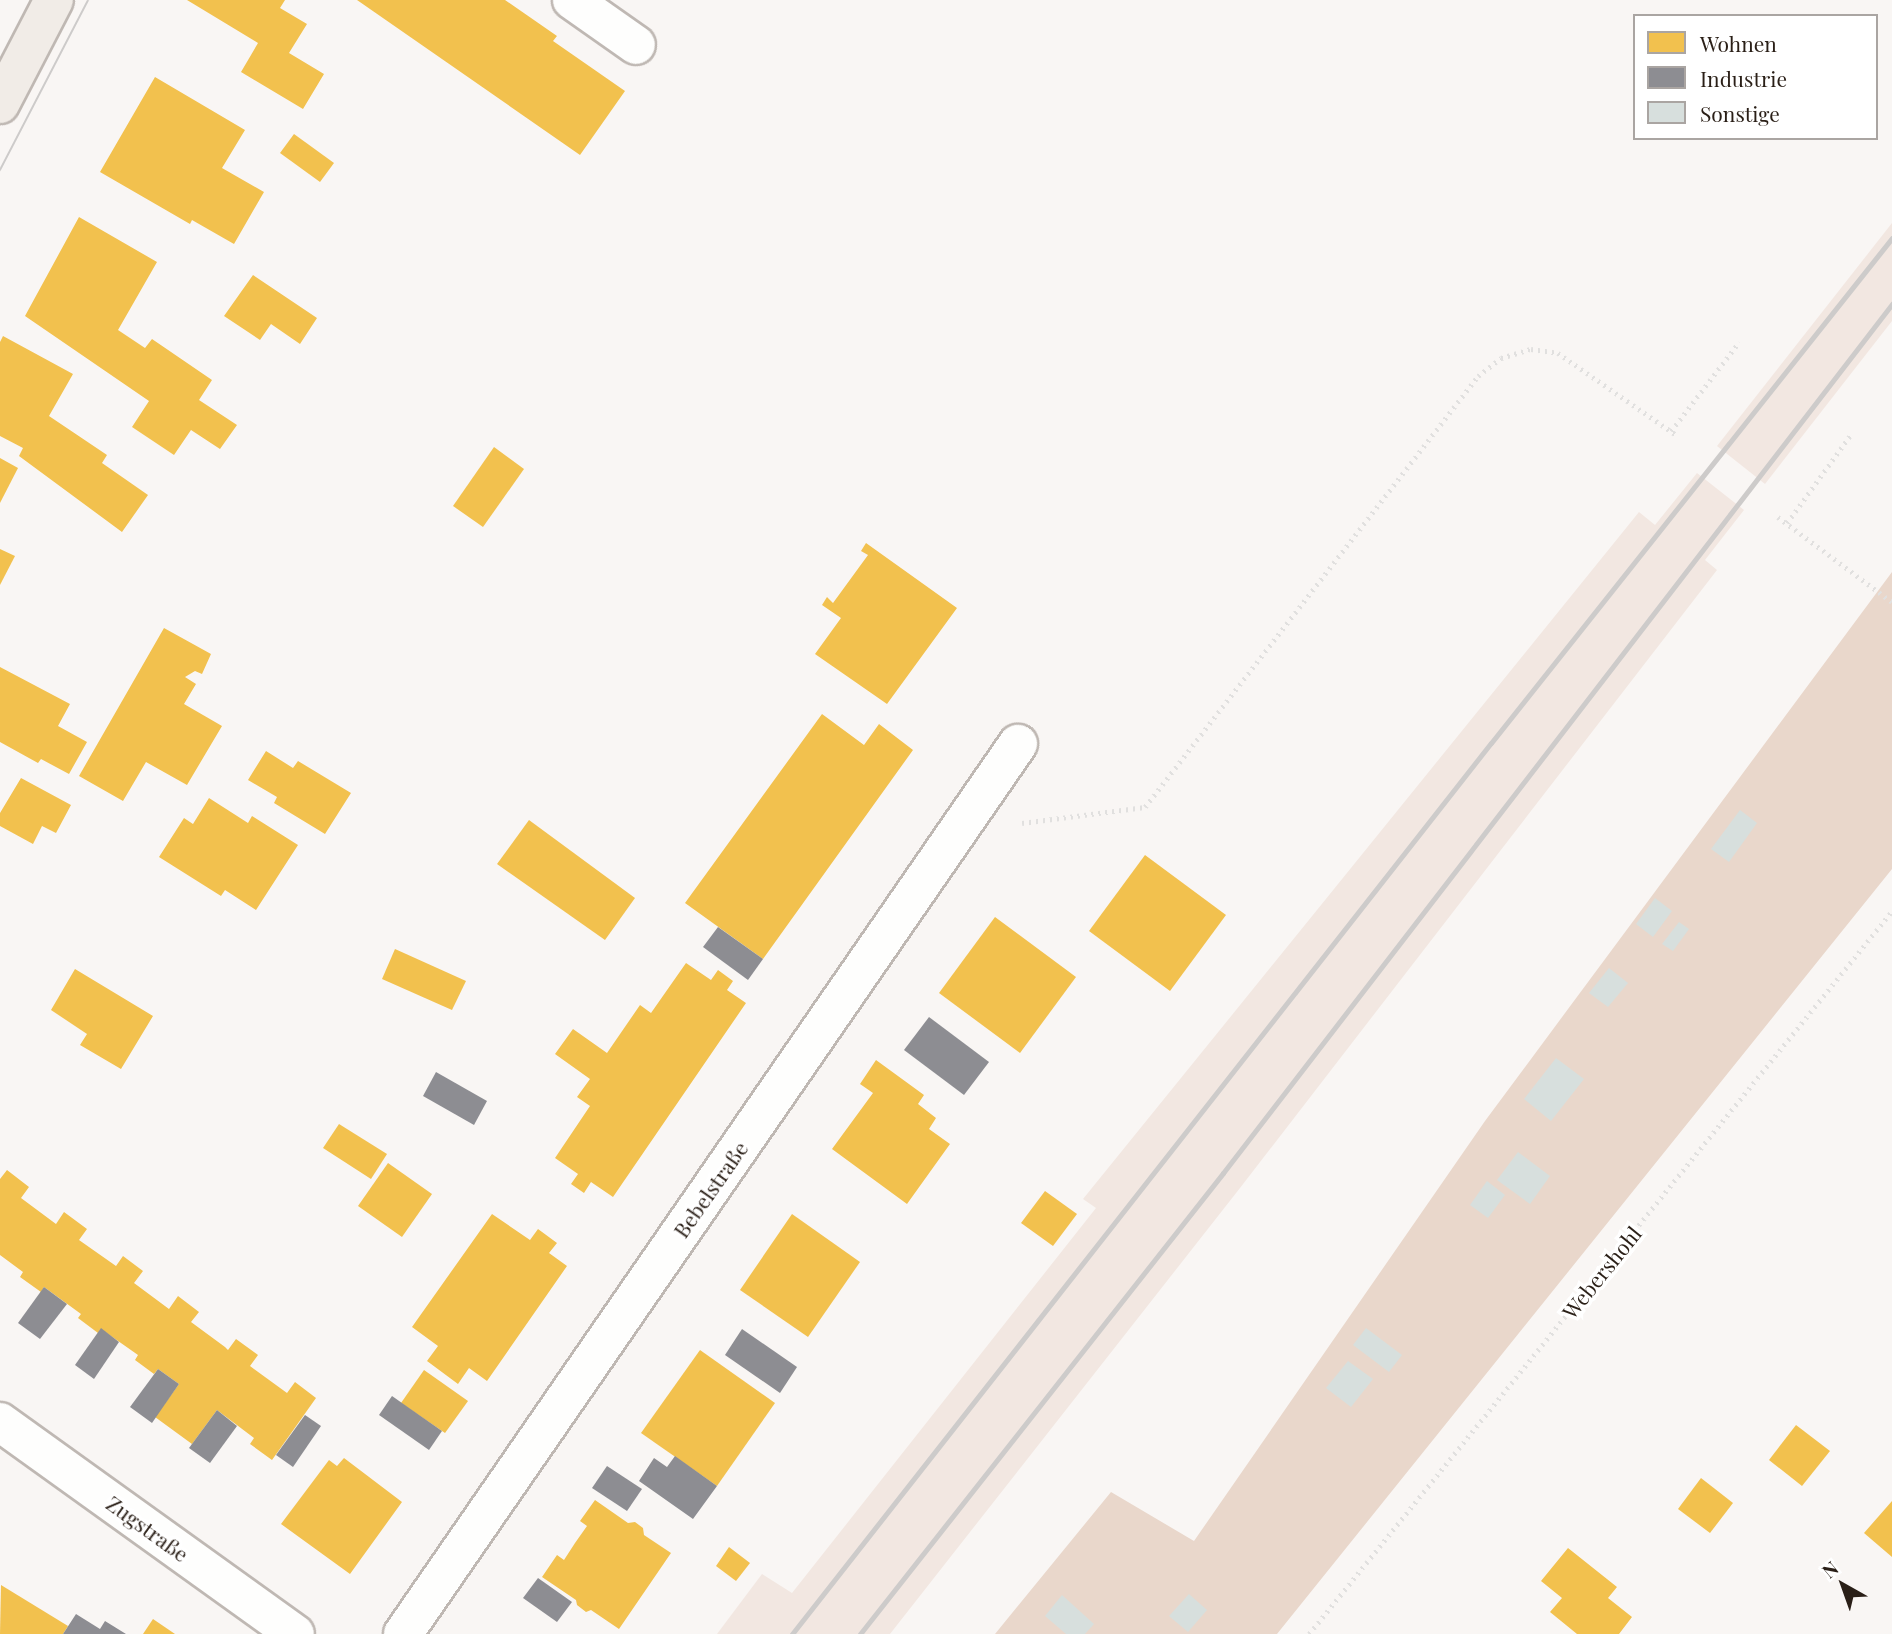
<!DOCTYPE html>
<meta charset="utf-8">
<style>
body{margin:0}
#map{position:relative;width:1892px;height:1634px;overflow:hidden;background:#f9f6f4;font-family:"Playfair Display",serif}
div>[style]{position:absolute}
[style*='--x']{left:calc(var(--x)*1px);top:calc(var(--y)*1px);width:calc(var(--w)*1px);rotate:calc(var(--a)*1deg)}
.built>*{inset:0;background:#f2e7e1}
.green>*{inset:0;background:#e9d7cb}
.homes>*{inset:0;background:#f2c14e}
.industry>*{inset:0;background:#8d8d92}
.building>*{inset:0;background:#d7dfdd}
.path>*{height:4.5px;margin-top:-2.25px;transform-origin:0;background:repeating-linear-gradient(90deg,#e1e0df 0 2px,transparent 0 7px)}
.roads{filter:drop-shadow(2px 0 #bfb8b3) drop-shadow(-2px 0 #bfb8b3) drop-shadow(0 2px #bfb8b3) drop-shadow(0 -2px #bfb8b3)}
.minor>*{height:38px;margin:-19px;padding:0 19px;transform-origin:19px;border-radius:19px;background:#fefefd}
.major>*{height:38px;margin:-19px;padding:0 19px;transform-origin:19px;border-radius:19px;background:#f1ece7}
.tram>*{height:2px;margin:-1px;padding:0 1px;transform-origin:1px;border-radius:1px;background:#cdcbca}
.rail>*{height:5px;margin:-2.5px;padding:0 2.5px;transform-origin:2.5px;border-radius:2.5px;background:#cdcbca}
span{translate:-50% -50%;white-space:nowrap;text-align:center;line-height:1.15;-webkit-text-stroke:7px #fff;paint-order:stroke}
.street-label{font-size:21px;color:#2a1f17}
.legend{position:absolute;left:1633px;top:14px;width:245px;height:126px;box-sizing:border-box;background:#fff;border:2px solid #aaa5a2;margin:0;padding:9px 12px;list-style:none;font-size:21px;color:#2a1f17}
.legend li{display:flex;align-items:center;gap:14px;height:35px}
.legend b{width:35px;border:2px solid #aaa5a2}
.north{position:absolute;left:1808px;top:1550px;width:70px;height:70px;-webkit-text-stroke:5px #fff;paint-order:stroke;rotate:320deg;font-size:19px;font-weight:700;line-height:28px;text-align:center;color:#2a1f17}
.north::after{content:'';display:block;margin:auto;width:24px;height:32px;background:#2a1f17;clip-path:polygon(50% 0,100% 100%,50% 72%,0 100%)}
</style>
<div id="map">
<div class="built">
<i style="clip-path:polygon(1892px 223px,1892px 321px,1765px 484px,1717px 446px)"></i>
<i style="clip-path:polygon(1697px 473px,1744px 510px,1705px 560px,1717px 570px,1240px 1188px,890px 1634px,717px 1634px,762px 1574px,792px 1593px,1096px 1208px,1083px 1199px,1317px 910px,1639px 512px,1655px 525px)"></i>
</div>
<div class="green">
<i style="clip-path:polygon(1892px 572px,1892px 869px,1277px 1634px,995px 1634px,1111px 1492px,1194px 1541px,1485px 1121px)"></i>
</div>
<div class="homes">
<i style="clip-path:polygon(187px 0,285px 0,280px 8px,307px 24px,289px 53px,324px 74px,303px 109px,241px 72px,258px 43px)"></i>
<i style="clip-path:polygon(357px 0,505px 0,557px 36px,553px 41px,625px 91px,580px 155px)"></i>
<i style="clip-path:polygon(155px 77px,245px 130px,222px 168px,264px 192px,234px 244px,192px 220px,190px 224px,100px 172px)"></i>
<i style="clip-path:polygon(294px 134px,334px 163px,320px 182px,280px 153px)"></i>
<i style="clip-path:polygon(79px 217px,157px 262px,118px 330px,145px 348px,152px 339px,212px 380px,199px 400px,237px 425px,220px 449px,191px 430px,174px 455px,132px 427px,149px 401px,25px 316px)"></i>
<i style="clip-path:polygon(253px 275px,317px 318px,300px 344px,271px 324px,260px 340px,224px 316px)"></i>
<i style="clip-path:polygon(3px 336px,73px 374px,49px 416px,107px 455px,102px 463px,148px 495px,122px 532px,19px 456px,23px 448px,0 436px,0 342px)"></i>
<i style="clip-path:polygon(494px 447px,524px 469px,483px 527px,453px 506px)"></i>
<i style="clip-path:polygon(0 458px,18px 468px,0 503px)"></i>
<i style="clip-path:polygon(866px 543px,957px 608px,887px 704px,815px 654px,841px 618px,822px 605px,827px 597px,833px 603px,868px 555px,861px 551px)"></i>
<i style="clip-path:polygon(0 549px,15px 556px,0 585px)"></i>
<i style="clip-path:polygon(164px 628px,211px 654px,202px 674px,195px 671px,185px 677px,196px 684px,184px 704px,222px 726px,187px 785px,146px 762px,123px 801px,79px 776px)"></i>
<i style="clip-path:polygon(0 667px,70px 704px,58px 726px,87px 742px,69px 774px,41px 759px,38px 763px,0 742px)"></i>
<i style="clip-path:polygon(822px 714px,864px 745px,879px 724px,913px 750px,763px 959px,685px 903px)"></i>
<i style="clip-path:polygon(266px 751px,293px 768px,298px 761px,351px 793px,325px 834px,274px 803px,277px 797px,248px 780px)"></i>
<i style="clip-path:polygon(21px 778px,71px 805px,56px 833px,42px 826px,33px 844px,0 826px,0 813px)"></i>
<i style="clip-path:polygon(209px 798px,248px 823px,252px 816px,298px 845px,256px 910px,225px 890px,221px 896px,159px 857px,184px 818px,193px 824px)"></i>
<i style="clip-path:polygon(529px 820px,635px 898px,605px 940px,497px 864px)"></i>
<i style="clip-path:polygon(1145px 855px,1226px 915px,1170px 991px,1089px 931px)"></i>
<i style="clip-path:polygon(995px 917px,1076px 977px,1020px 1053px,939px 993px)"></i>
<i style="clip-path:polygon(395px 949px,466px 981px,452px 1010px,382px 979px)"></i>
<i style="clip-path:polygon(686px 963px,711px 980px,718px 970px,733px 981px,727px 990px,746px 1003px,613px 1197px,591px 1182px,584px 1193px,571px 1184px,578px 1174px,555px 1158px,590px 1106px,577px 1097px,590px 1079px,555px 1054px,573px 1029px,607px 1053px,640px 1005px,651px 1013px)"></i>
<i style="clip-path:polygon(75px 969px,153px 1016px,121px 1069px,80px 1045px,87px 1034px,51px 1010px)"></i>
<i style="clip-path:polygon(876px 1060px,924px 1095px,918px 1104px,936px 1118px,929px 1129px,950px 1144px,907px 1204px,832px 1149px,873px 1093px,860px 1084px)"></i>
<i style="clip-path:polygon(339px 1124px,387px 1154px,371px 1179px,323px 1148px)"></i>
<i style="clip-path:polygon(388px 1163px,432px 1194px,402px 1237px,358px 1206px)"></i>
<i style="clip-path:polygon(7px 1170px,29px 1187px,21px 1198px,56px 1224px,64px 1212px,87px 1229px,79px 1240px,116px 1266px,123px 1256px,143px 1271px,134px 1283px,169px 1309px,178px 1296px,199px 1312px,191px 1322px,225px 1347px,228px 1350px,236px 1339px,258px 1355px,250px 1366px,287px 1393px,295px 1382px,316px 1398px,272px 1460px,250px 1444px,254px 1438px,217px 1410px,192px 1444px,155px 1417px,179px 1384px,158px 1369px,154px 1374px,135px 1360px,138px 1355px,101px 1329px,98px 1333px,78px 1318px,81px 1314px,44px 1287px,41px 1292px,20px 1277px,23px 1272px,0 1255px,0 1179px)"></i>
<i style="clip-path:polygon(1045px 1191px,1077px 1214px,1053px 1246px,1021px 1223px)"></i>
<i style="clip-path:polygon(492px 1214px,530px 1240px,538px 1229px,557px 1243px,549px 1253px,567px 1266px,487px 1381px,469px 1368px,458px 1384px,427px 1361px,438px 1346px,412px 1327px)"></i>
<i style="clip-path:polygon(792px 1214px,860px 1262px,808px 1337px,740px 1290px)"></i>
<i style="clip-path:polygon(700px 1350px,775px 1403px,717px 1486px,641px 1433px)"></i>
<i style="clip-path:polygon(424px 1370px,468px 1401px,445px 1433px,401px 1403px)"></i>
<i style="clip-path:polygon(1796px 1425px,1830px 1451px,1802px 1486px,1769px 1460px)"></i>
<i style="clip-path:polygon(344px 1458px,402px 1502px,350px 1574px,281px 1524px,329px 1460px,337px 1466px)"></i>
<i style="clip-path:polygon(1701px 1478px,1733px 1503px,1710px 1533px,1678px 1509px)"></i>
<i style="clip-path:polygon(595px 1500px,628px 1523px,635px 1522px,643px 1528px,644px 1535px,671px 1553px,619px 1629px,591px 1610px,586px 1612px,577px 1605px,576px 1600px,542px 1577px,557px 1555px,564px 1560px,575px 1543px,587px 1526px,580px 1521px)"></i>
<i style="clip-path:polygon(1892px 1501px,1892px 1557px,1864px 1533px)"></i>
<i style="clip-path:polygon(729px 1547px,750px 1563px,736px 1581px,716px 1566px)"></i>
<i style="clip-path:polygon(1568px 1548px,1617px 1587px,1608px 1598px,1632px 1617px,1619px 1634px,1577px 1634px,1550px 1612px,1562px 1598px,1541px 1581px)"></i>
<i style="clip-path:polygon(1px 1585px,68px 1626px,63px 1634px,0 1634px)"></i>
<i style="clip-path:polygon(153px 1619px,175px 1634px,143px 1634px)"></i>
</div>
<div class="industry">
<i style="clip-path:polygon(718px 927px,763px 959px,748px 980px,703px 947px)"></i>
<i style="clip-path:polygon(929px 1017px,989px 1062px,964px 1095px,904px 1050px)"></i>
<i style="clip-path:polygon(436px 1072px,487px 1101px,474px 1125px,423px 1096px)"></i>
<i style="clip-path:polygon(44px 1287px,67px 1304px,40px 1339px,18px 1323px)"></i>
<i style="clip-path:polygon(101px 1328px,119px 1342px,94px 1379px,75px 1365px)"></i>
<i style="clip-path:polygon(742px 1329px,797px 1367px,780px 1393px,725px 1355px)"></i>
<i style="clip-path:polygon(158px 1369px,179px 1384px,152px 1423px,130px 1407px)"></i>
<i style="clip-path:polygon(392px 1396px,442px 1431px,429px 1450px,379px 1415px)"></i>
<i style="clip-path:polygon(217px 1410px,237px 1426px,210px 1463px,189px 1448px)"></i>
<i style="clip-path:polygon(305px 1415px,321px 1426px,293px 1467px,276px 1455px)"></i>
<i style="clip-path:polygon(675px 1456px,717px 1486px,693px 1519px,639px 1481px,654px 1458px,667px 1467px)"></i>
<i style="clip-path:polygon(607px 1466px,642px 1489px,627px 1511px,592px 1488px)"></i>
<i style="clip-path:polygon(538px 1578px,572px 1602px,557px 1622px,523px 1598px)"></i>
<i style="clip-path:polygon(76px 1614px,100px 1629px,105px 1621px,126px 1634px,63px 1634px)"></i>
</div>
<div class="building">
<i style="clip-path:polygon(1740px 810px,1757px 823px,1729px 862px,1711px 849px)"></i>
<i style="clip-path:polygon(1655px 898px,1672px 911px,1653px 937px,1636px 924px)"></i>
<i style="clip-path:polygon(1679px 922px,1689px 929px,1673px 951px,1662px 944px)"></i>
<i style="clip-path:polygon(1609px 968px,1628px 983px,1608px 1007px,1589px 993px)"></i>
<i style="clip-path:polygon(1556px 1058px,1584px 1079px,1551px 1121px,1524px 1099px)"></i>
<i style="clip-path:polygon(1518px 1152px,1550px 1176px,1530px 1204px,1497px 1180px)"></i>
<i style="clip-path:polygon(1487px 1181px,1505px 1195px,1488px 1218px,1470px 1205px)"></i>
<i style="clip-path:polygon(1366px 1328px,1402px 1355px,1389px 1372px,1353px 1345px)"></i>
<i style="clip-path:polygon(1348px 1361px,1373px 1379px,1351px 1407px,1326px 1388px)"></i>
<i style="clip-path:polygon(1189px 1594px,1207px 1610px,1188px 1632px,1169px 1616px)"></i>
<i style="clip-path:polygon(1062px 1595px,1094px 1624px,1085px 1634px,1066px 1634px,1045px 1616px)"></i>
</div>
<div class="path">
<i style="--x:1671;--y:431;--w:112;--a:-52.6"></i>
<i style="--x:1778;--y:517;--w:142;--a:36.7"></i>
<i style="--x:1787;--y:523;--w:111;--a:-54.2"></i>
<i style="--x:1022;--y:823;--w:124;--a:-7.4"></i>
<i style="--x:1145;--y:807;--w:545;--a:-52.31"></i>
<i style="--x:1478;--y:376;--w:29;--a:-38"></i>
<i style="--x:1501;--y:358;--w:31;--a:-17"></i>
<i style="--x:1531;--y:349;--w:27;--a:8"></i>
<i style="--x:1558;--y:353;--w:146;--a:34.7"></i>
<i style="--x:1309;--y:1634;--w:929;--a:-51.12"></i>
</div>
<div class="roads">
<div class="minor">
<i style="--x:572;--y:0;--w:78;--a:35.1"></i>
<i style="--x:0;--y:1422;--w:363;--a:35.7"></i>
<i style="--x:403;--y:1634;--w:1082;--a:-55.36"></i>
</div>
<div class="major">
<i style="--x:0;--y:104;--w:117;--a:-62.6"></i>
</div>
</div>
<div class="tram">
<i style="--x:0;--y:170;--w:191;--a:-62.6"></i>
</div>
<div class="rail">
<i style="--x:792;--y:1634;--w:1132;--a:-51.89"></i>
<i style="--x:1491;--y:743;--w:645;--a:-51.55"></i>
<i style="--x:860;--y:1634;--w:587;--a:-51.78"></i>
<i style="--x:1223;--y:1173;--w:1097;--a:-52.41"></i>
</div>
<div class="street-label">
<span style="left:710px;top:1189px;rotate:-55deg">Bebelstraße</span>
<span style="left:1601px;top:1272px;rotate:-51deg">Webershohl</span>
<span style="left:148px;top:1528px;rotate:36deg">Zugstraße</span>
</div>
<ul class="legend">
<li><b style="height:19px;background:#f2c14e"></b>Wohnen</li>
<li><b style="height:19px;background:#8d8d92"></b>Industrie</li>
<li><b style="height:19px;background:#d7dfdd"></b>Sonstige</li>
</ul>
<div class="north">N</div>
</div>
